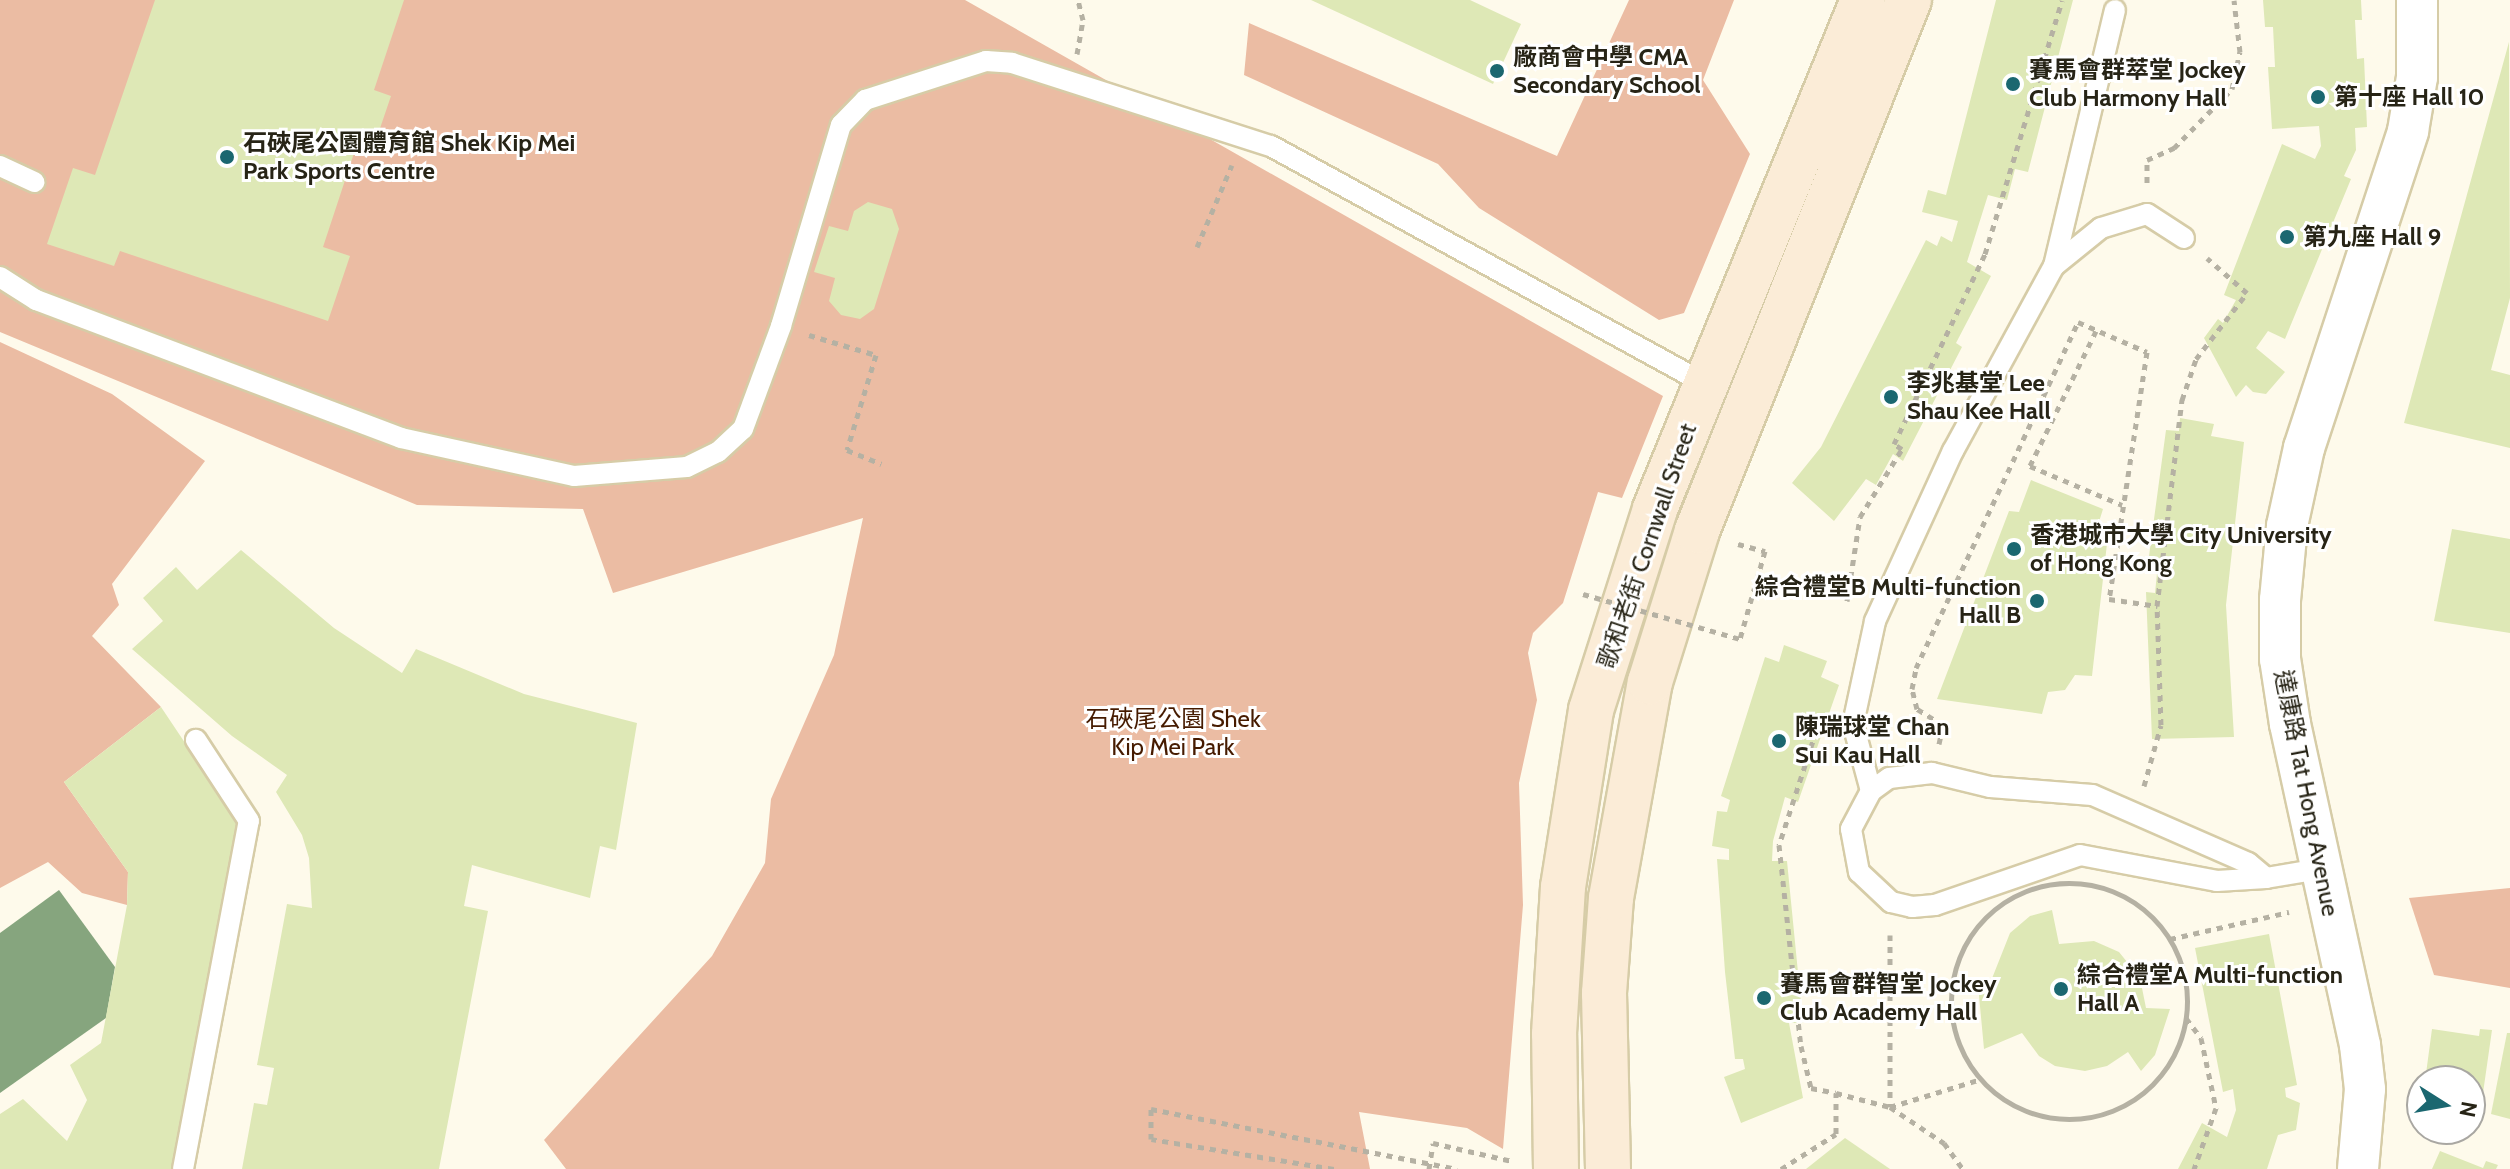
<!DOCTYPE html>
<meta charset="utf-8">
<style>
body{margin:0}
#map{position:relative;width:2510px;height:1169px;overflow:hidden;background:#fefaeb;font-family:Cabin,"Noto Sans TC",sans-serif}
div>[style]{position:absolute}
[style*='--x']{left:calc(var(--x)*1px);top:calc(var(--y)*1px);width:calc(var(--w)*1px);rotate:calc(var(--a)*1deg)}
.green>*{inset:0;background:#ebbca3}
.water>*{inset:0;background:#86a57e}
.building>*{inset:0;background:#dee8b6}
.path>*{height:5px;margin-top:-2.5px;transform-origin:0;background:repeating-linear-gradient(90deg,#b5b1a3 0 6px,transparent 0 12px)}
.path>.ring{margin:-2.5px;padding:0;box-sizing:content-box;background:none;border:5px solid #b5b1a3;border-radius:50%}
.roads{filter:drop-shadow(2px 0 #d6cca7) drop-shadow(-2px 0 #d6cca7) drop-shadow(0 2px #d6cca7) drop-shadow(0 -2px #d6cca7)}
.lane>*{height:20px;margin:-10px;padding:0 10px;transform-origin:10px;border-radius:10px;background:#fff}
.street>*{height:40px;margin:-20px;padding:0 20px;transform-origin:20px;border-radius:20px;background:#fff}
.secondary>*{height:44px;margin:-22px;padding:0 22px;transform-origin:22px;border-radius:22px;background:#fbecd7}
.path-bridge>*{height:5px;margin-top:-2.5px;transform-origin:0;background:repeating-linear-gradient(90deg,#b5b1a3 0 6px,transparent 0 12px)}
.dots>*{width:22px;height:22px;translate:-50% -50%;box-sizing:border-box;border:4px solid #fff;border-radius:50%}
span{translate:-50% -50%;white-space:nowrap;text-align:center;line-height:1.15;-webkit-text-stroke:6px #fff;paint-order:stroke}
.poi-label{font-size:24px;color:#272416;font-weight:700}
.left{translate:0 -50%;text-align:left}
.right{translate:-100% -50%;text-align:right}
.street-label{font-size:24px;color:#272416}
.park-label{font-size:24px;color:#461b00}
.north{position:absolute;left:2406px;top:1065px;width:80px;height:80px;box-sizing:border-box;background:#fff;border:2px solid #a9a7a2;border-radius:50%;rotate:101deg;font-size:22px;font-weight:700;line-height:32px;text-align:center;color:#272416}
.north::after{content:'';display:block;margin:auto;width:28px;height:36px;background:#1b6770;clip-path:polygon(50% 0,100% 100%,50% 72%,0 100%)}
</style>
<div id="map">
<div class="green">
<i style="clip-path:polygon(0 0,965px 0,1663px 396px,1622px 498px,1598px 492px,1563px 603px,1533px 633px,1528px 653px,1537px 700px,1519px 783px,1523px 905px,1503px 1149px,1467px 1128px,1359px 1112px,1370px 1169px,566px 1169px,544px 1140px,712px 956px,765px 863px,771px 799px,834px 655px,863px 518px,613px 593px,583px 509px,417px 505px,0 332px)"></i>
<i style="clip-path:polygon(1629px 0,1734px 0,1703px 80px,1750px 154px,1684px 313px,1659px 320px,1479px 208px,1438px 164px,1244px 75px,1249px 23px,1557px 156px)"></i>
<i style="clip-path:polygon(0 342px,112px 394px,205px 461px,112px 584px,119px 605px,92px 636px,161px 707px,64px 782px,128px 872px,127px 905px,82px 893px,48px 862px,0 888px)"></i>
<i style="clip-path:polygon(2510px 888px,2510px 988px,2434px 975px,2409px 898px)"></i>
</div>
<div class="water">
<i style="clip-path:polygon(59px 890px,115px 967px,106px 1018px,0 1093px,0 933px)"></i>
</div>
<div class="building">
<i style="clip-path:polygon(155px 0,404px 0,374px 90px,391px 96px,374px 146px,358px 141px,323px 247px,350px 256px,328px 321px,120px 251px,114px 266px,47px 244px,73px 168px,95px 175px)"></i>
<i style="clip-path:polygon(1311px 0,1470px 0,1521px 24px,1493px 84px)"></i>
<i style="clip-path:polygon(1996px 0,2073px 0,2028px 172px,2015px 169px,2007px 200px,1988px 195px,1967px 262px,1991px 276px,1956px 343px,1962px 347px,1903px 461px,1893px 454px,1876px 485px,1866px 479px,1834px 521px,1792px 483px,1821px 447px,1926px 240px,1937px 246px,1941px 236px,1952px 242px,1958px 221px,1922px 212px,1928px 190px,1946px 195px)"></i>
<i style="clip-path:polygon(2263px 0,2361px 0,2362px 20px,2355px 20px,2357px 59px,2364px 58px,2367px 127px,2355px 128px,2356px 150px,2344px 176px,2351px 179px,2285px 339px,2268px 331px,2256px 348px,2285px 372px,2266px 394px,2253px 392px,2246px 385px,2236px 397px,2204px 338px,2218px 319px,2223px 323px,2236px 300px,2224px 295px,2282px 144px,2315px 159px,2321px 146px,2319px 126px,2272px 129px,2268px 67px,2275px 67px,2273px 27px,2265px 27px)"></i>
<i style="clip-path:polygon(2509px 42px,2510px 298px,2491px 370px,2510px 375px,2510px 448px,2404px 423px)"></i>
<i style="clip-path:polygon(868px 202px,892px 209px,899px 229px,874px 309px,860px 319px,841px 315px,829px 301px,835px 278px,814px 272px,829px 226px,848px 231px,854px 211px)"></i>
<i style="clip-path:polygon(2180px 418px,2214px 424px,2211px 436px,2244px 442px,2226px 605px,2234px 737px,2152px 739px,2146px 592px,2155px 593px,2157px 573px,2147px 571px,2166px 430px,2179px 431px)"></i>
<i style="clip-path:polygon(2031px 480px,2103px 509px,2098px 525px,2109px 526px,2092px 676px,2075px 675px,2065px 690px,2048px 692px,2042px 714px,1937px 699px,2009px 511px,2019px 512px)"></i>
<i style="clip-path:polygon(2452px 529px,2510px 539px,2510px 633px,2434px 621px)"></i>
<i style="clip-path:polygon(241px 550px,334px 628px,402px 673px,416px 649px,524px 694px,637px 723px,616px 850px,600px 846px,590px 898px,472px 865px,464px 906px,488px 911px,439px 1169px,242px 1169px,254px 1103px,267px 1105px,274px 1068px,257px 1065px,287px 904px,312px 908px,309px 858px,302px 835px,276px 792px,287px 775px,232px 736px,132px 649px,163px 621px,143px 598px,176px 567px,197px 590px)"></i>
<i style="clip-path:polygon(1784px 645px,1827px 661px,1821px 677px,1839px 685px,1798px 802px,1785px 797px,1773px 841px,1772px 861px,1787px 861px,1803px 1023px,1789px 1023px,1803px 1098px,1741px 1123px,1724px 1077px,1745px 1069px,1743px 1059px,1735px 1059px,1725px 972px,1717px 859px,1729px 860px,1729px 849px,1712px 846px,1717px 811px,1727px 812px,1730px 800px,1721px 796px,1765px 657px,1779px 662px)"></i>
<i style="clip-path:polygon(161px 707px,242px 828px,171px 1169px,0 1169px,0 1114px,23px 1099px,67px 1141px,87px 1100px,70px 1065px,101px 1043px,127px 905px,128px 872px,64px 782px)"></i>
<i style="clip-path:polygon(2052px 910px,2059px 944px,2094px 941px,2119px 952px,2140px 978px,2146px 1008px,2170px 1009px,2155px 1055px,2141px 1071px,2128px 1052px,2107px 1066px,2085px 1071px,2055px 1066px,2039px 1056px,2022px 1033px,1984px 1049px,1978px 985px,1989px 986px,2010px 933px,2030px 916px)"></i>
<i style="clip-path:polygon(2269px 934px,2297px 1085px,2285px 1088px,2286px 1097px,2300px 1103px,2296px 1130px,2278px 1135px,2267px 1169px,2178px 1169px,2202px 1123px,2227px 1137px,2236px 1110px,2233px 1089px,2223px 1092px,2195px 948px)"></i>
<i style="clip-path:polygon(2432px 1029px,2479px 1036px,2480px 1029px,2492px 1030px,2480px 1114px,2470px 1113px,2470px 1081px,2425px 1081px)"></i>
<i style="clip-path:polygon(2507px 1033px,2510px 1033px,2510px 1119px,2491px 1114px)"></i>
<i style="clip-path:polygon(1845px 1138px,1890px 1169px,1806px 1169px)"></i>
<i style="clip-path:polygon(2440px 1151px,2483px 1168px,2486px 1161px,2498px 1165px,2496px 1169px,2432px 1169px)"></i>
</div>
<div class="path">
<i style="--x:1077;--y:54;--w:35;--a:-80"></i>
<i style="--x:1083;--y:20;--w:21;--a:-104"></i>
<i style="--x:2147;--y:183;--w:23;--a:-90"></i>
<i style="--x:2147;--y:160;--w:30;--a:-24"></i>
<i style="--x:2174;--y:148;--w:83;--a:-45.5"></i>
<i style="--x:2232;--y:89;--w:38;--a:-78"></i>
<i style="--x:2240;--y:52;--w:52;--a:-96.6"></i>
<i style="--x:1197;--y:247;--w:89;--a:-66.9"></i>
<i style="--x:2096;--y:331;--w:150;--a:116.1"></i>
<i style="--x:2030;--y:466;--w:100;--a:23"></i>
<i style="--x:809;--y:335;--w:70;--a:16.6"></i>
<i style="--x:876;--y:355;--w:99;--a:107"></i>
<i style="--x:847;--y:450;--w:37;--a:22"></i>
<i style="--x:1738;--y:544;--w:28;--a:15"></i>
<i style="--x:1765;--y:551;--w:91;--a:105.9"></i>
<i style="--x:1847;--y:601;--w:85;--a:-81.2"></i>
<i style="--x:1860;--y:517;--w:80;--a:-58.3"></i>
<i style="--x:1902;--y:449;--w:9;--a:-148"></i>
<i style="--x:1894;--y:444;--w:211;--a:-64.4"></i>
<i style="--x:1985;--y:254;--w:265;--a:-73.1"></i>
<i style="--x:1820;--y:719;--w:133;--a:108"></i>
<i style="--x:1779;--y:845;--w:202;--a:83.8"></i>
<i style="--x:1801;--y:1046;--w:43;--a:76.6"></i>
<i style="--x:1811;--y:1088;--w:25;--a:11"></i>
<i style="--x:1939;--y:744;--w:19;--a:-78"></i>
<i style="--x:1943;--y:725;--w:31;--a:-148"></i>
<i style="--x:1917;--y:709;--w:21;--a:-104"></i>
<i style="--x:1912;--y:689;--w:21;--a:-79"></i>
<i style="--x:1916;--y:668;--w:382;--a:-64.9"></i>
<i style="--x:2078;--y:322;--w:75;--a:23.5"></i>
<i style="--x:2147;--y:352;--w:250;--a:98.7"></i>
<i style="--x:2109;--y:599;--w:49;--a:8.3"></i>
<i style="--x:2144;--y:786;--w:63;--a:-74.4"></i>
<i style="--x:2161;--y:725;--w:119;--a:-91.9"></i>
<i style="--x:2157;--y:606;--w:208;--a:-83.1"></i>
<i style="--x:2182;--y:400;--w:43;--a:-71.1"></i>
<i style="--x:2196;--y:359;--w:83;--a:-52.3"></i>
<i style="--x:2247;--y:293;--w:53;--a:-138.8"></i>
<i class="ring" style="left:1951px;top:883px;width:231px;height:231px"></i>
<i style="--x:1890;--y:935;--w:172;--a:90"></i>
<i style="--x:1890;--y:1107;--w:95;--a:-17.1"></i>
<i style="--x:2170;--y:939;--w:122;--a:-12.8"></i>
<i style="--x:2186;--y:1018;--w:25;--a:53"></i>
<i style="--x:2201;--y:1038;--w:72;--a:77.9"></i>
<i style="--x:2216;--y:1108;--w:65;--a:109.8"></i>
<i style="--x:1334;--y:1169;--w:185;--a:-170.7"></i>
<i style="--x:1151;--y:1139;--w:30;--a:-90"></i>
<i style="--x:1151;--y:1109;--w:312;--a:11.1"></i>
<i style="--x:1429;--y:1169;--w:26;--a:-81"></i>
<i style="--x:1433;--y:1143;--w:81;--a:12.8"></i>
<i style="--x:1781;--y:1169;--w:65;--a:-32.5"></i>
<i style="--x:1836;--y:1134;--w:41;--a:-90"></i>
<i style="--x:1836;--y:1093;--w:56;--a:14.5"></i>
<i style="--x:1890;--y:1107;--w:65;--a:33.7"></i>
<i style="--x:1944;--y:1143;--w:32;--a:54"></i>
</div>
<div class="roads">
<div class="lane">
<i style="--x:0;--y:166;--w:38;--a:25"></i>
<i style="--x:2054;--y:266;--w:263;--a:-76.6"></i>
<i style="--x:0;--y:277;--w:43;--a:32.6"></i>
<i style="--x:36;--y:300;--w:390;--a:20.7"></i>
<i style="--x:401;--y:438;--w:177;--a:12.4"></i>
<i style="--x:574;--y:476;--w:113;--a:-4.6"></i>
<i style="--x:687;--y:467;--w:34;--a:-26"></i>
<i style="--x:718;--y:452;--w:34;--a:-43"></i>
<i style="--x:743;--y:429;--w:110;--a:-69.7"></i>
<i style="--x:781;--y:326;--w:210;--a:-73.4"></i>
<i style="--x:841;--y:125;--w:35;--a:-46"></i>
<i style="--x:865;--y:100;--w:127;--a:-17.9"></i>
<i style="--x:986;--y:61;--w:26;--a:4"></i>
<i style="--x:1012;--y:63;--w:272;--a:17.8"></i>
<i style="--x:1271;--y:146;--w:495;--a:28.7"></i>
<i style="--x:1871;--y:791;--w:69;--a:-105"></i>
<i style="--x:1853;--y:724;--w:105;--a:-77.9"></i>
<i style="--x:1875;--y:621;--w:187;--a:-65.4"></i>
<i style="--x:1953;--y:451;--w:211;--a:-61.4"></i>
<i style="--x:2054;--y:266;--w:60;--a:-39"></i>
<i style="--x:2101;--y:228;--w:48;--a:-16.9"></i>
<i style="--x:2147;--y:214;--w:44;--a:33"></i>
<i style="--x:2266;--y:878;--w:23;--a:-140"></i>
<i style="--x:2248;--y:863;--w:170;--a:-156.4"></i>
<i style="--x:2092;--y:795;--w:102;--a:-175.5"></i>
<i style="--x:1990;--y:787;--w:60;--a:-166.4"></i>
<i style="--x:1932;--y:773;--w:43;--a:173.4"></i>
<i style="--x:1889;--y:778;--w:22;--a:144"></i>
<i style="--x:1871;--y:791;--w:43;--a:117.8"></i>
<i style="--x:1851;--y:829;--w:44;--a:79.5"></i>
<i style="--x:1859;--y:872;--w:44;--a:43.2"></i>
<i style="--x:1891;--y:902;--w:22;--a:13"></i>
<i style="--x:1912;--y:907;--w:23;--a:-5"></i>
<i style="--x:1935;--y:905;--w:153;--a:-19"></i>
<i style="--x:2080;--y:855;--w:139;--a:10.7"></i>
<i style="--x:2217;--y:881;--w:49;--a:-3.5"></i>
<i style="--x:2266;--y:878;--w:55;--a:-9.5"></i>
<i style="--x:183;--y:1169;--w:354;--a:-79.3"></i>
<i style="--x:249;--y:821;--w:97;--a:-123.2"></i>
</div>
<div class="street">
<i style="--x:2358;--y:1169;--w:80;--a:-85"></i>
<i style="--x:2365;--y:1089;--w:44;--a:-96.5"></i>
<i style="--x:2360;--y:1045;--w:329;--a:-102.3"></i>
<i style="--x:2290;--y:724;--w:66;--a:-98.7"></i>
<i style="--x:2280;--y:659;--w:59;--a:-90"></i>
<i style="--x:2280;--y:600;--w:74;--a:-84.6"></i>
<i style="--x:2287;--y:526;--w:80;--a:-77.7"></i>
<i style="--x:2304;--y:448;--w:334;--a:-71.8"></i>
<i style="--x:2408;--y:131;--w:55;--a:-80.5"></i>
<i style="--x:2417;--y:77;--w:77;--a:-90"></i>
</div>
<div class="secondary">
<i style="--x:1556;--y:1169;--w:135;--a:-90.8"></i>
<i style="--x:1554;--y:1034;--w:147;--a:-86.5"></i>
<i style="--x:1563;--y:887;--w:179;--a:-81"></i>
<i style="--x:1591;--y:710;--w:211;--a:-72.3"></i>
<i style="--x:1655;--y:509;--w:550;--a:-67.77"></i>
<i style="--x:1608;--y:1169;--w:176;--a:-91.3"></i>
<i style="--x:1604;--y:993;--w:95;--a:-85.8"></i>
<i style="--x:1611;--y:898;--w:219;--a:-79.8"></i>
<i style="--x:1650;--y:682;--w:158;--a:-72.7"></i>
<i style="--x:1697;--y:531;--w:572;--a:-68.24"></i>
</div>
</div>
<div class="path-bridge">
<i style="--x:1583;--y:594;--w:163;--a:16"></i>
</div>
<div class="dots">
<i style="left:1497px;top:71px;background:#1b6770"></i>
<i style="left:2013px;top:84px;background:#1b6770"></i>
<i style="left:2318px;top:97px;background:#1b6770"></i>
<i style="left:227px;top:157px;background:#1b6770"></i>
<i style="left:2287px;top:237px;background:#1b6770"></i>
<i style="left:1891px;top:397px;background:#1b6770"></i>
<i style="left:2014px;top:549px;background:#1b6770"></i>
<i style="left:2037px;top:601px;background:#1b6770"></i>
<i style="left:1779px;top:741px;background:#1b6770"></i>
<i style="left:2061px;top:989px;background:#1b6770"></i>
<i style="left:1764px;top:998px;background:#1b6770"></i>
</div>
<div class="poi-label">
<span class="left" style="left:1513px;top:71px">廠商會中學 CMA<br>Secondary School</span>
<span class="left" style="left:2029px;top:84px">賽馬會群萃堂 Jockey<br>Club Harmony Hall</span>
<span class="left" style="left:2334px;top:97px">第十座 Hall 10</span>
<span class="left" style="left:243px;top:157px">石硤尾公園體育館 Shek Kip Mei<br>Park Sports Centre</span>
<span class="left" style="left:2303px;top:237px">第九座 Hall 9</span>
<span class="left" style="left:1907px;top:397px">李兆基堂 Lee<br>Shau Kee Hall</span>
<span class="left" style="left:2030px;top:549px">香港城市大學 City University<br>of Hong Kong</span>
<span class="right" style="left:2021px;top:601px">綜合禮堂B Multi-function<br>Hall B</span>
<span class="left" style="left:1795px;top:741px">陳瑞球堂 Chan<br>Sui Kau Hall</span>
<span class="left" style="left:2077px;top:989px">綜合禮堂A Multi-function<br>Hall A</span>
<span class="left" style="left:1780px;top:998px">賽馬會群智堂 Jockey<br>Club Academy Hall</span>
</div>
<div class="street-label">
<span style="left:1647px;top:546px;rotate:-71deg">歌和老街 Cornwall Street</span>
<span style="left:2307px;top:793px;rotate:79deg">達康路 Tat Hong Avenue</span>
</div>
<div class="park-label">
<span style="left:1173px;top:733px">石硤尾公園 Shek<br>Kip Mei Park</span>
</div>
<div class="north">N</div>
</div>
